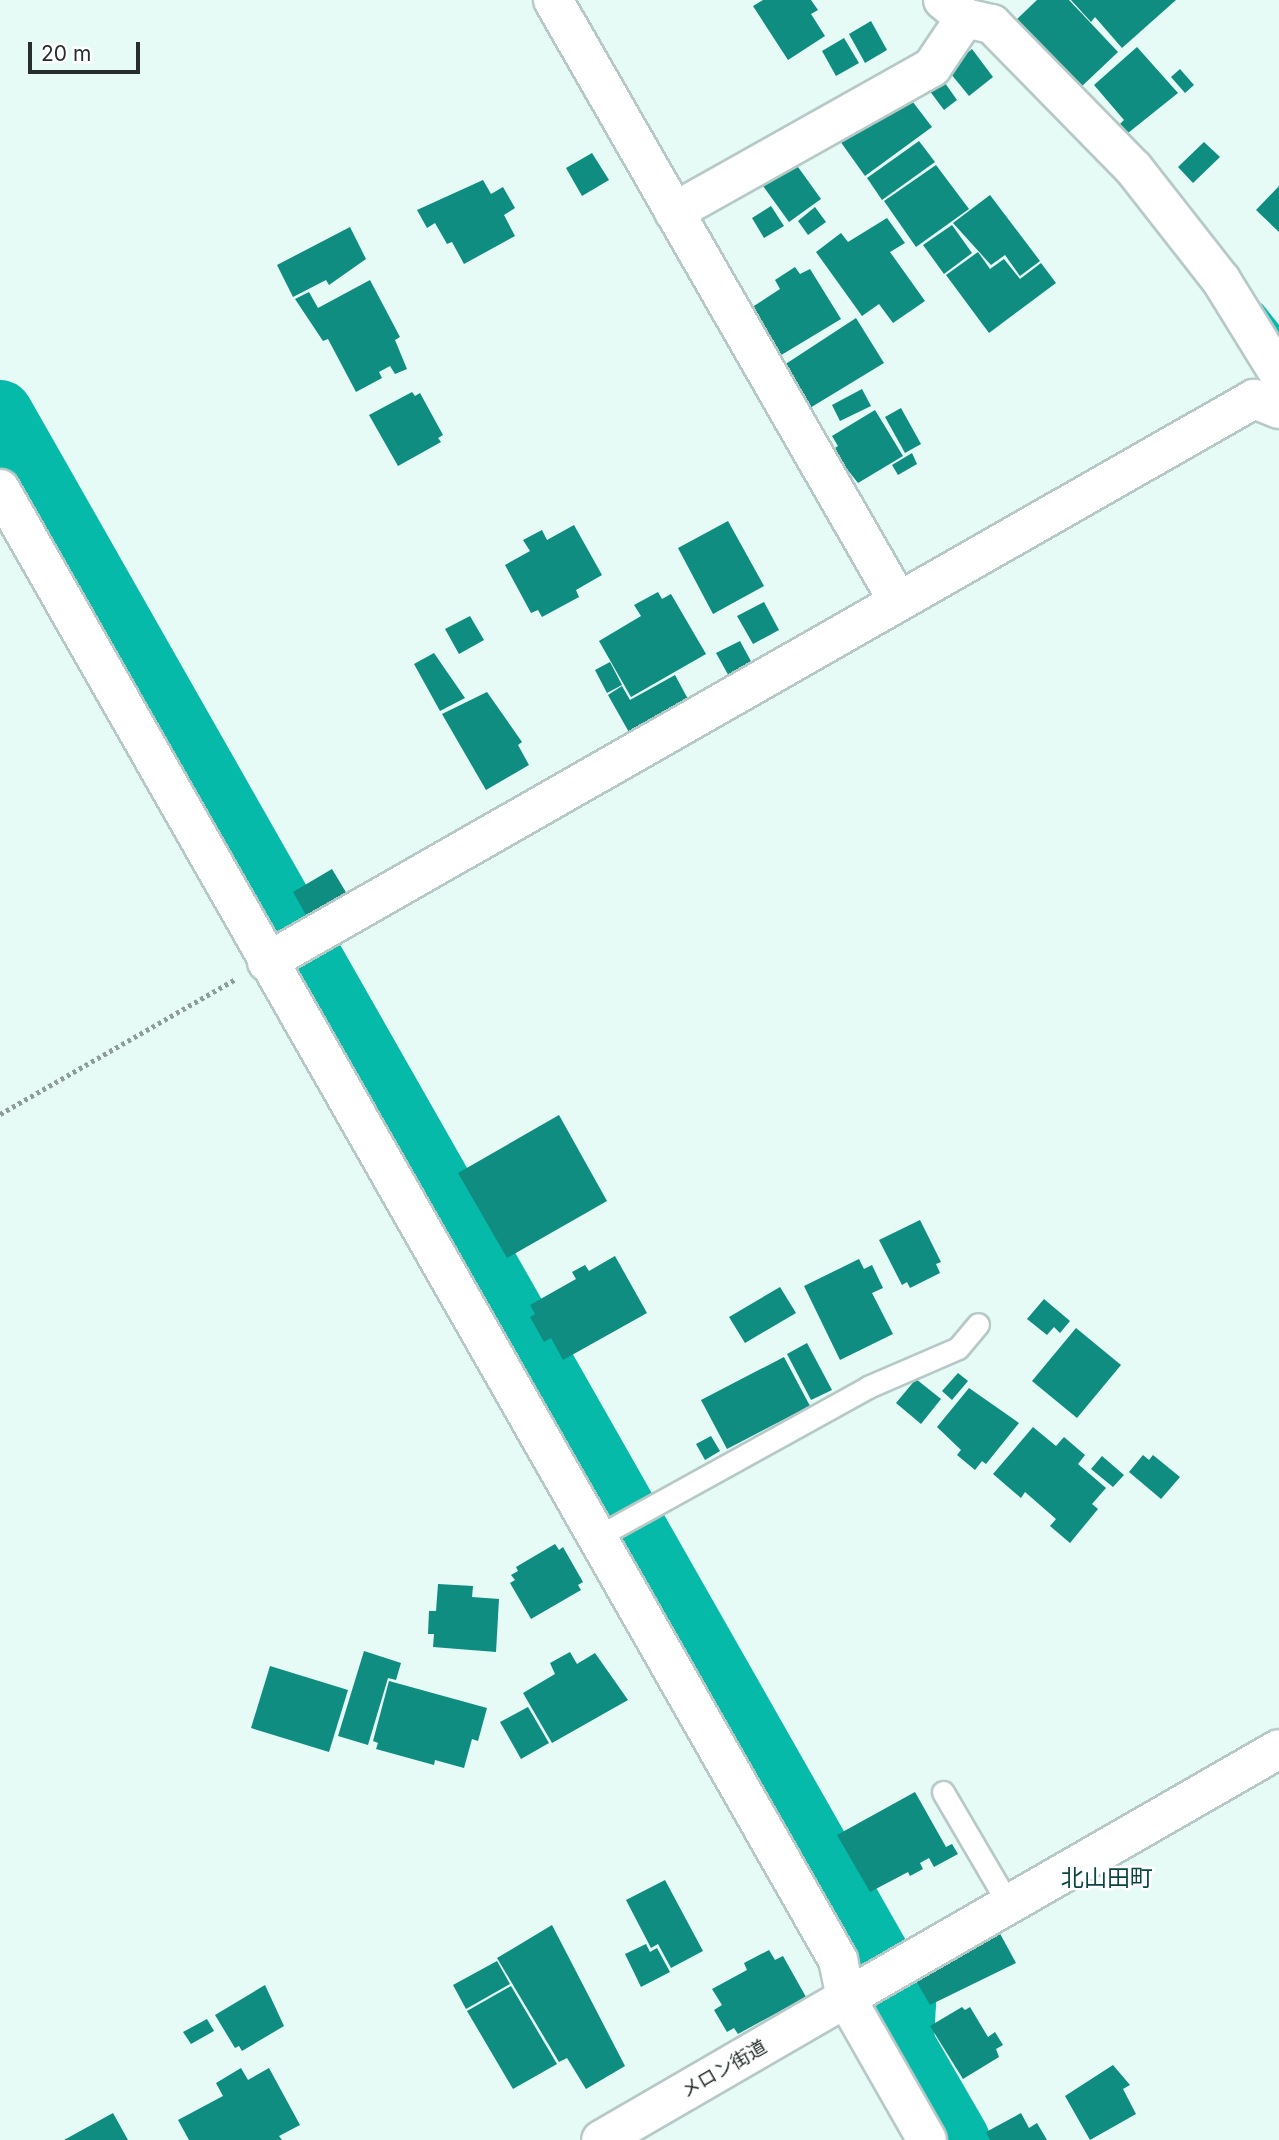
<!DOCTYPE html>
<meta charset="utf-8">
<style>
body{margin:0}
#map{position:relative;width:1279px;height:2140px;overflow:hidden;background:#e6faf6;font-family:Inter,"Noto Sans JP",sans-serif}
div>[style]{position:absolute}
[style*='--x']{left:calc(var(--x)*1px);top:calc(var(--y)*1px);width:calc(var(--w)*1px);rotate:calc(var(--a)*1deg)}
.stream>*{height:10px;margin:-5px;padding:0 5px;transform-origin:5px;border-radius:5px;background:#06baa9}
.river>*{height:66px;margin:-33px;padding:0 33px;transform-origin:33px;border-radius:33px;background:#06baa9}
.building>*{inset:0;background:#0f8d80}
.path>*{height:4.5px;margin-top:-2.25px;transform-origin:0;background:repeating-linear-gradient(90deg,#8e9d9a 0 3.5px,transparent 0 7px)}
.roads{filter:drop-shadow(2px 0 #b6c9c6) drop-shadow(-2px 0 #b6c9c6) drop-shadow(0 2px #b6c9c6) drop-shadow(0 -2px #b6c9c6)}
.service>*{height:21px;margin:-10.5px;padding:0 10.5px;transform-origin:10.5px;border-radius:10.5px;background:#fff}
.minor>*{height:38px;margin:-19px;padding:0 19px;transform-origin:19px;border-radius:19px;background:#fff}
.tertiary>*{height:38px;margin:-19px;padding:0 19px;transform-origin:19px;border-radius:19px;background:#fff}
span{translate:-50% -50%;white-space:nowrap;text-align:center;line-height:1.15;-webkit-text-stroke:5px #fff;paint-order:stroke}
.street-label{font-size:19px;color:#262e2d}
.quarter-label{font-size:23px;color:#094741}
.scale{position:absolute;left:28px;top:42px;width:112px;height:32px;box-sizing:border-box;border:4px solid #262e2d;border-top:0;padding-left:9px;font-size:21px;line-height:24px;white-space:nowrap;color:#262e2d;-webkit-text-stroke:5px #fff;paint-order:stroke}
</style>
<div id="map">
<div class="stream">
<i style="--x:1259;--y:308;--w:32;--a:51"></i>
</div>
<div class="river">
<i style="--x:0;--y:413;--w:1828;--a:60.39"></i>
<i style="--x:903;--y:2002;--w:41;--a:92.8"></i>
<i style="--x:901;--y:2043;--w:112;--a:60"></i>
</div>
<div class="building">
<i style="clip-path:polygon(763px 0,811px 0,818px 10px,811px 14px,825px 36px,788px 60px,753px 6px)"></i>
<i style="clip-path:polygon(1037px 0,1069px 0,1118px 52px,1080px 88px,1016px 20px)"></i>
<i style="clip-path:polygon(1071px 0,1176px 0,1122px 48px,1095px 17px,1091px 22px)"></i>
<i style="clip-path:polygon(871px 21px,887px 50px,865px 63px,849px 34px)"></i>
<i style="clip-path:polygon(844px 38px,859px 63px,836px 76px,822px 51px)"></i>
<i style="clip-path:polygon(1137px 47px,1178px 93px,1128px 133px,1120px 124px,1124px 120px,1094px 85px)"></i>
<i style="clip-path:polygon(972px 49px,993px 77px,969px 96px,947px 69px)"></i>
<i style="clip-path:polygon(1180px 69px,1194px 85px,1185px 93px,1171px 77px)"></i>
<i style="clip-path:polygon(940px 76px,957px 100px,944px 110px,926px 86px)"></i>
<i style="clip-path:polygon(906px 93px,932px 127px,865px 176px,840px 141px)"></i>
<i style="clip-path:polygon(919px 141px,935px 162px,882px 200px,867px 178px)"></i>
<i style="clip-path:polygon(1204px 142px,1220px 157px,1193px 183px,1178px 167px)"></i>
<i style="clip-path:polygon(592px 153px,609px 180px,582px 196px,566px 168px)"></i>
<i style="clip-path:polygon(793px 160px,821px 199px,789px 222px,761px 183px)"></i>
<i style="clip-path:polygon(936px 165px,969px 209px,916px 247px,884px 201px)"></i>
<i style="clip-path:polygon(483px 180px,491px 194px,503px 187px,515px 208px,504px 215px,515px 236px,464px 264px,452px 242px,447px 244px,435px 223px,427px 228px,417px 210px)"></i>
<i style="clip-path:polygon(1279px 186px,1279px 232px,1256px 210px)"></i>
<i style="clip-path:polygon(990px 195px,1040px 261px,1020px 276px,1005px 255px,991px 265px,953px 223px)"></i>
<i style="clip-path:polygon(771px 206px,784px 226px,764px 238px,752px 218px)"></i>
<i style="clip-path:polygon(815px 207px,826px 222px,808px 235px,798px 221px)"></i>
<i style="clip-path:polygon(887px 218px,905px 243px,890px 252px,925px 301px,893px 323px,879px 304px,862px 316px,816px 252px,841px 233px,848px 242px)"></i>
<i style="clip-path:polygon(952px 225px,972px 253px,944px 274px,923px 245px)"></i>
<i style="clip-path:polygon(350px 227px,366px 259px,329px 285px,326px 280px,293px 297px,277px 265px)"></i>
<i style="clip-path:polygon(978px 252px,990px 269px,1004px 259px,1020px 279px,1041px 263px,1056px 283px,989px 333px,946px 275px)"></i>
<i style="clip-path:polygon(795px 267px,800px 274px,810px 269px,841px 319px,773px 360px,743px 313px,780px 289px,775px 280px)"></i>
<i style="clip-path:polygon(370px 280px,400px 337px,395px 340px,407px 369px,395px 374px,390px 366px,379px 372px,382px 378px,356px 392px,328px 339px,323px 341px,295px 299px,309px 292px,318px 308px)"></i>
<i style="clip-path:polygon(856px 318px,884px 363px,805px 411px,778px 369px)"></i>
<i style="clip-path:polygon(862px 389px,871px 406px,840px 421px,832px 405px)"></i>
<i style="clip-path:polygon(412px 392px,415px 396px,420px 393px,443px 435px,438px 438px,441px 442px,398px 466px,369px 415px)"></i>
<i style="clip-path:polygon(901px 408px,921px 444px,905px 453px,885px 417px)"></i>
<i style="clip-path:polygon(875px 410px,903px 456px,858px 483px,832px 450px,838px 446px,832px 436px)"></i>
<i style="clip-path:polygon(912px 453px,917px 464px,898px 475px,892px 465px)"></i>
<i style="clip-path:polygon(728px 521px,764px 586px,713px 614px,678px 548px)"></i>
<i style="clip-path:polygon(574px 525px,602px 575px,576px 590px,579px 597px,542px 617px,538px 610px,531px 613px,505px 565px,530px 551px,523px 540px,542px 530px,547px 540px)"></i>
<i style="clip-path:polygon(658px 592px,662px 599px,671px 594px,706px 654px,631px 697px,599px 641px,641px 616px,634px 605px)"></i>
<i style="clip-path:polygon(764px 602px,779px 630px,753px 644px,737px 616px)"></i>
<i style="clip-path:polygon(470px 616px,484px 640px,459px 654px,445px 629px)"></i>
<i style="clip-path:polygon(740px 641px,753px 665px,730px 678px,716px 653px)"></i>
<i style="clip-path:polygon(434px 653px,465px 698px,440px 711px,414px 664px)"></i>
<i style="clip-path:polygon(610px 662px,622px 685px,607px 693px,595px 670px)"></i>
<i style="clip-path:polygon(675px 675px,689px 701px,630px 734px,608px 695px,622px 686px,630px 700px)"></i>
<i style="clip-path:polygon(487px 692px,522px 742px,518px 745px,529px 765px,486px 790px,442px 714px)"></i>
<i style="clip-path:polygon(332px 869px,347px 894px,307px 917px,293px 892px)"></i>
<i style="clip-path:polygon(559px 1115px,607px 1201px,507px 1258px,458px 1173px)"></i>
<i style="clip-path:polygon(920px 1220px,941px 1262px,936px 1264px,940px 1273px,910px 1288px,907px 1282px,902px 1285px,879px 1240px)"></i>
<i style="clip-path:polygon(615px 1256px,647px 1313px,563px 1360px,551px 1338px,544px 1342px,530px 1317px,535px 1314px,530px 1305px,576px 1279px,572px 1272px,585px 1265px,589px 1271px)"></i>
<i style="clip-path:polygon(859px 1259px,864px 1269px,872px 1265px,883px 1288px,872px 1293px,893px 1334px,840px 1360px,804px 1286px)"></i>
<i style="clip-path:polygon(780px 1287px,796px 1313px,745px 1343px,729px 1317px)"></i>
<i style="clip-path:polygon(1044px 1299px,1070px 1321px,1060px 1333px,1054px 1327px,1047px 1335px,1027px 1319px)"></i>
<i style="clip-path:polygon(1076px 1328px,1121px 1365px,1077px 1418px,1032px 1381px)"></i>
<i style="clip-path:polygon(807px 1343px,832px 1390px,811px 1400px,787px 1354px)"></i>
<i style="clip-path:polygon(784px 1357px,810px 1406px,727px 1449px,701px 1400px)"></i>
<i style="clip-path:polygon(958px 1373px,968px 1381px,952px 1400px,942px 1391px)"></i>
<i style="clip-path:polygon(916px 1379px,941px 1399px,921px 1424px,896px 1403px)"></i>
<i style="clip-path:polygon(969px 1388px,1019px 1423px,986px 1464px,982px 1461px,975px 1470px,957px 1455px,961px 1450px,937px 1427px)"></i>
<i style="clip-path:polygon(1033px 1427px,1056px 1446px,1064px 1437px,1085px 1455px,1078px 1464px,1106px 1488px,1092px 1504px,1098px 1509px,1070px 1543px,1050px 1526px,1056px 1519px,1025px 1492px,1021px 1498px,993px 1474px)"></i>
<i style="clip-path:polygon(711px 1436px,720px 1451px,705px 1460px,696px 1444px)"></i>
<i style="clip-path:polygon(1143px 1455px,1149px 1460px,1153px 1455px,1180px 1477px,1161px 1499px,1129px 1472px)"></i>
<i style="clip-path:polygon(1102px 1456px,1124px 1475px,1113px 1487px,1091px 1469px)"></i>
<i style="clip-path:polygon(555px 1544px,559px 1550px,563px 1547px,583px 1582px,578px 1585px,581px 1590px,531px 1619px,510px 1583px,515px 1580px,511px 1575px,518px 1571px,516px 1567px)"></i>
<i style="clip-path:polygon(438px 1584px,473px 1586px,472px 1597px,499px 1599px,496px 1652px,433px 1647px,434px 1634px,428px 1634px,429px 1611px,436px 1611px)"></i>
<i style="clip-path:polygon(364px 1651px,401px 1663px,396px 1680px,388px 1678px,368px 1745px,338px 1736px)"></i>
<i style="clip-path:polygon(570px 1652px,577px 1664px,595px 1653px,628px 1700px,552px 1743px,523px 1693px,555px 1674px,550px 1663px)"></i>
<i style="clip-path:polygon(270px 1666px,348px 1690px,329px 1752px,251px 1728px)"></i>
<i style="clip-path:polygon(389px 1681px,487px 1708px,478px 1741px,472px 1739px,464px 1768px,435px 1760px,434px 1765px,376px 1749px,378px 1743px,373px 1741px)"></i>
<i style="clip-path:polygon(528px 1707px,549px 1743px,521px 1759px,500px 1722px)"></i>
<i style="clip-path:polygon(915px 1792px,946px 1847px,952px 1844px,958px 1854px,934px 1867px,929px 1858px,920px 1863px,923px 1869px,910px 1876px,908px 1872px,870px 1892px,837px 1835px)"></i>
<i style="clip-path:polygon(665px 1880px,703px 1951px,671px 1968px,658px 1944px,651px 1948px,626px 1900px)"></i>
<i style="clip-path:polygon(552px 1925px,625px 2066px,586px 2089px,567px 2058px,559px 2062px,497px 1958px)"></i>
<i style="clip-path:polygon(998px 1930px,1016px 1963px,930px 2005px,914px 1977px)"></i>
<i style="clip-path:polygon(646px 1944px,650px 1952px,657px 1948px,670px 1972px,641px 1987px,625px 1954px)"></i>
<i style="clip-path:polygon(769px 1950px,775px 1960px,783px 1956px,806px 1997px,738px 2034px,734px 2028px,727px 2032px,714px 2010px,722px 2005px,712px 1989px,747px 1970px,744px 1963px)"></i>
<i style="clip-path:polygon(497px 1961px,510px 1984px,466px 2009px,453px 1985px)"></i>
<i style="clip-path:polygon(265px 1985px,284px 2026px,242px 2051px,239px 2046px,235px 2048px,215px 2015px)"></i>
<i style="clip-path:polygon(511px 1986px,557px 2064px,513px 2089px,467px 2011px)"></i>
<i style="clip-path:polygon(962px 2007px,965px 2010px,970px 2007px,988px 2037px,995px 2032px,1003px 2045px,996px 2049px,999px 2057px,963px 2079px,930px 2026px)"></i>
<i style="clip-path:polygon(207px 2019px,214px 2031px,191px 2044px,183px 2032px)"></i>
<i style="clip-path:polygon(1113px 2065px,1130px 2085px,1123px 2089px,1136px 2114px,1090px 2140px,1065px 2096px)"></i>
<i style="clip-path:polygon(241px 2068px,248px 2080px,269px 2068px,300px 2125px,279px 2136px,282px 2140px,189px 2140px,178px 2120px,223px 2096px,216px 2083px)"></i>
<i style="clip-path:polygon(113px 2113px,128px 2140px,64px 2140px)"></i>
<i style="clip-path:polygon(1021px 2113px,1029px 2128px,1037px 2123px,1047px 2140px,990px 2140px,986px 2132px)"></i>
</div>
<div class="path">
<i style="--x:0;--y:1114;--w:272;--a:-29.8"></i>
</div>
<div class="roads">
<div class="service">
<i style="--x:595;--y:1538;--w:312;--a:-28.9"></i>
<i style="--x:868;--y:1387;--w:98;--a:-23.4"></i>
<i style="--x:958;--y:1348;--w:31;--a:-50"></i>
<i style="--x:943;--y:1792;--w:131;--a:59.7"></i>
</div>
<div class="minor">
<i style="--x:553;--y:0;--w:693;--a:60.14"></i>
<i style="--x:943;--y:0;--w:28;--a:39"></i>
<i style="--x:965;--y:18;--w:28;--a:13"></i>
<i style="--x:992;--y:24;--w:203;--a:45.6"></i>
<i style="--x:1134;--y:169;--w:141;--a:51.9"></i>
<i style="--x:1221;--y:280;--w:110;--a:58.3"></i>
<i style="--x:674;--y:212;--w:296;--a:-29.3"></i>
<i style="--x:932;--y:67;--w:59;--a:-56"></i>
<i style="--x:267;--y:962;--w:1136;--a:-29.7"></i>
<i style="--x:1254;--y:399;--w:27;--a:22"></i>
<i style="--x:927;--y:2140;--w:163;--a:-119.7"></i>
<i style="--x:846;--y:1998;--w:499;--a:-29.9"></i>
</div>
<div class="tertiary">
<i style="--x:0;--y:489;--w:1693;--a:60.33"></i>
<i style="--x:838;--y:1960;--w:39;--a:78"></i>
<i style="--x:846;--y:1998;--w:283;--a:149.9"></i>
</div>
</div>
<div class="street-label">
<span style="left:724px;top:2069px;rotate:-30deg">メロン街道</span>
</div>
<div class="quarter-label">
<span style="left:1107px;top:1878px">北山田町</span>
</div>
<div class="scale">20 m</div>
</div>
